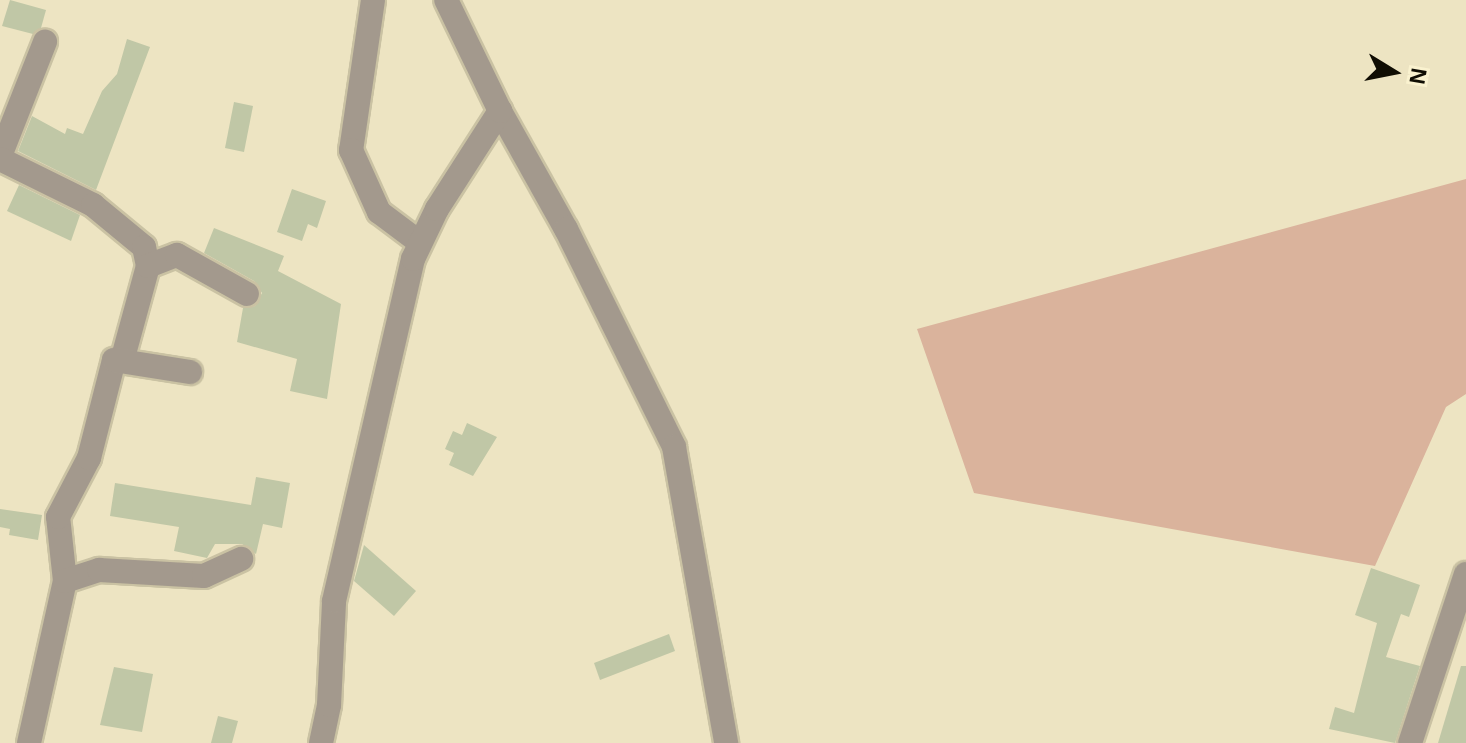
<!DOCTYPE html>
<style>
body{margin:0}
#map{position:relative;width:1466px;height:743px;overflow:hidden;background:#ede4c2;font-family:Helvetica,sans-serif}
div>[style]{position:absolute}
[style*='--x']{left:calc(var(--x)*1px);top:calc(var(--y)*1px);width:calc(var(--w)*1px);rotate:calc(var(--a)*1deg)}
.green>*{inset:0;background:#dab39c}
.building>*{inset:0;background:#c0c7a6}
.roads{filter:drop-shadow(2px 0 #cac2a3) drop-shadow(-2px 0 #cac2a3) drop-shadow(0 2px #cac2a3) drop-shadow(0 -2px #cac2a3)}
.minor>*{height:24px;margin:-12px;padding:0 12px;transform-origin:12px;border-radius:12px;background:#a3998d}
span{translate:-50% -50%;white-space:nowrap;text-align:center;line-height:1.15;-webkit-text-stroke:6px #faf2cf;paint-order:stroke}
.north{position:absolute;left:1354px;top:32px;width:80px;height:80px;-webkit-text-stroke:6px #faf2cf;paint-order:stroke;rotate:100deg;font-size:22px;font-weight:700;line-height:32px;text-align:center;color:#100d03}
.north::after{content:'';display:block;margin:auto;width:28px;height:36px;background:#100d03;clip-path:polygon(50% 0,100% 100%,50% 72%,0 100%)}
</style>
<div id="map">
<div class="green">
<i style="clip-path:polygon(1466px 179px,1466px 394px,1446px 407px,1375px 566px,974px 493px,917px 329px)"></i>
</div>
<div class="building">
<i style="clip-path:polygon(10px 0,46px 10px,41px 28px,33px 34px,2px 26px)"></i>
<i style="clip-path:polygon(127px 39px,150px 47px,96px 190px,18px 151px,32px 116px,65px 134px,67px 128px,83px 134px,102px 91px,117px 74px)"></i>
<i style="clip-path:polygon(234px 102px,253px 106px,244px 152px,225px 148px)"></i>
<i style="clip-path:polygon(19px 185px,80px 215px,71px 241px,7px 211px)"></i>
<i style="clip-path:polygon(292px 189px,326px 201px,317px 228px,308px 224px,302px 241px,277px 232px)"></i>
<i style="clip-path:polygon(214px 228px,284px 256px,278px 271px,341px 304px,327px 399px,290px 391px,297px 359px,237px 342px,243px 308px,255px 306px,262px 293px,254px 281px,204px 253px)"></i>
<i style="clip-path:polygon(467px 423px,497px 437px,473px 476px,449px 465px,454px 453px,445px 449px,453px 431px,462px 435px)"></i>
<i style="clip-path:polygon(256px 477px,290px 483px,282px 528px,263px 524px,256px 554px,242px 544px,215px 544px,207px 558px,174px 551px,179px 527px,110px 516px,115px 483px,251px 505px)"></i>
<i style="clip-path:polygon(0 509px,42px 515px,38px 540px,9px 535px,10px 529px,0 527px)"></i>
<i style="clip-path:polygon(364px 545px,416px 591px,394px 616px,354px 581px)"></i>
<i style="clip-path:polygon(1371px 568px,1420px 585px,1409px 617px,1401px 614px,1386px 657px,1420px 666px,1395px 743px,1329px 729px,1335px 707px,1354px 713px,1377px 623px,1355px 615px)"></i>
<i style="clip-path:polygon(669px 634px,675px 651px,600px 680px,594px 663px)"></i>
<i style="clip-path:polygon(1461px 666px,1466px 666px,1466px 743px,1438px 743px)"></i>
<i style="clip-path:polygon(114px 667px,153px 674px,142px 732px,100px 725px)"></i>
<i style="clip-path:polygon(218px 716px,238px 721px,232px 743px,211px 743px)"></i>
</div>
<div class="roads">
<div class="minor">
<i style="--x:373;--y:0;--w:152;--a:98.3"></i>
<i style="--x:351;--y:150;--w:68;--a:65.7"></i>
<i style="--x:379;--y:212;--w:50;--a:36.9"></i>
<i style="--x:500;--y:111;--w:135;--a:60.8"></i>
<i style="--x:566;--y:229;--w:243;--a:63.6"></i>
<i style="--x:674;--y:447;--w:301;--a:80"></i>
<i style="--x:0;--y:156;--w:123;--a:-68.5"></i>
<i style="--x:0;--y:159;--w:104;--a:26.3"></i>
<i style="--x:93;--y:205;--w:66;--a:39.5"></i>
<i style="--x:144;--y:247;--w:19;--a:78"></i>
<i style="--x:122;--y:361;--w:98;--a:-74.7"></i>
<i style="--x:148;--y:266;--w:31;--a:-21"></i>
<i style="--x:177;--y:255;--w:80;--a:29.1"></i>
<i style="--x:65;--y:581;--w:64;--a:-96.2"></i>
<i style="--x:58;--y:517;--w:67;--a:-62.3"></i>
<i style="--x:89;--y:458;--w:101;--a:-75.7"></i>
<i style="--x:114;--y:360;--w:77;--a:9"></i>
<i style="--x:29;--y:743;--w:166;--a:-77.5"></i>
<i style="--x:65;--y:581;--w:36;--a:-18"></i>
<i style="--x:99;--y:570;--w:105;--a:3.3"></i>
<i style="--x:204;--y:576;--w:41;--a:-24.7"></i>
<i style="--x:321;--y:743;--w:39;--a:-78"></i>
<i style="--x:329;--y:705;--w:104;--a:-87.2"></i>
<i style="--x:334;--y:601;--w:351;--a:-77"></i>
<i style="--x:413;--y:259;--w:55;--a:-64.4"></i>
<i style="--x:437;--y:209;--w:117;--a:-57.3"></i>
<i style="--x:500;--y:111;--w:123;--a:-115.9"></i>
<i style="--x:1410;--y:743;--w:178;--a:-71.7"></i>
</div>
</div>
<div class="north">N</div>
</div>
